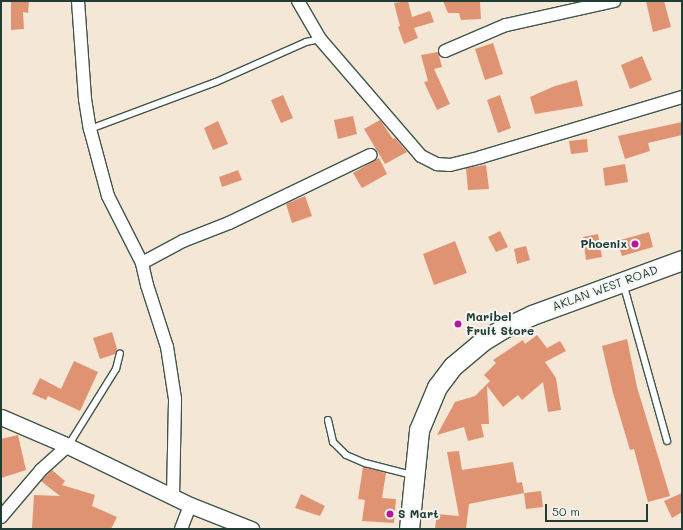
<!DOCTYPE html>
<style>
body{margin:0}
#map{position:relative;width:683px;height:530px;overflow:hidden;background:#f5e7d5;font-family:Mali,sans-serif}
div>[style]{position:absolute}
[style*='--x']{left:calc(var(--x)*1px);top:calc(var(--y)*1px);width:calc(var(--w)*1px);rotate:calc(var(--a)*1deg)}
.building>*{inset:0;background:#e09373}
.roads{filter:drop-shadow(1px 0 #3f564c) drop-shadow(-1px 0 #3f564c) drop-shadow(0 1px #3f564c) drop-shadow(0 -1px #3f564c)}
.service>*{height:6px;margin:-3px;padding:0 3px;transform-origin:3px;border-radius:3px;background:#fff}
.minor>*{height:12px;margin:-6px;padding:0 6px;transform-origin:6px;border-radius:6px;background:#fff}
.tertiary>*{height:15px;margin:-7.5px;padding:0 7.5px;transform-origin:7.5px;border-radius:7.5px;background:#fff}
.primary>*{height:19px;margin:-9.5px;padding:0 9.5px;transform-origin:9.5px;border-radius:9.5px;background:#fff}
.dots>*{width:11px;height:11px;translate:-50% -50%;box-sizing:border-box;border:2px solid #f6f6f2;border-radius:50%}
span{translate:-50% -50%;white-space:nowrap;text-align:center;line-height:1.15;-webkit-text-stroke:4px #f6f6f2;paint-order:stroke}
.poi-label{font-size:12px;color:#1f3d34;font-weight:700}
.right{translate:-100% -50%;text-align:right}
.left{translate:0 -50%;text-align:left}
.street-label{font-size:12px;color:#1f3d34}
.frame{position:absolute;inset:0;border:2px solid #1f3d34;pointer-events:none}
.scale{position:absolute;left:545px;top:504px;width:103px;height:18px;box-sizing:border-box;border:2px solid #1f3d34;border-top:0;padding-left:5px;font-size:12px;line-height:14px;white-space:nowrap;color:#1f3d34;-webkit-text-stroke:3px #f6f6f2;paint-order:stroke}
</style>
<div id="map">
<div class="building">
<i style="clip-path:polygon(11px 1px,29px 1px,28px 13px,23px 12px,24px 29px,11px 30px)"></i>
<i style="clip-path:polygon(408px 1px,412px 17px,430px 11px,434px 22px,414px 28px,418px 38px,404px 44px,398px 27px,400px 26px,394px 3px)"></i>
<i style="clip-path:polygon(443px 1px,480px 1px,481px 19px,461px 20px,459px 13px,448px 13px)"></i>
<i style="clip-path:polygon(646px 1px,664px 1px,671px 27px,653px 32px)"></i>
<i style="clip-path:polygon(493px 43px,503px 74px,485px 80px,475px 49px)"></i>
<i style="clip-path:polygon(438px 52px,442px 67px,434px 69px,450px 104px,437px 110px,424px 82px,428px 81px,421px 55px)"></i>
<i style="clip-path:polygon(642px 56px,652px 80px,630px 89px,621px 65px)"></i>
<i style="clip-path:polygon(577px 80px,583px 106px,535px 114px,530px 97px,555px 86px)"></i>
<i style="clip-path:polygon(283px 95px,293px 118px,281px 123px,271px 100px)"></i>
<i style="clip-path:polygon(500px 95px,511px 128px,498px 133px,487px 100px)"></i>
<i style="clip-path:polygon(353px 116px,357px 134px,338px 139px,334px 120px)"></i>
<i style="clip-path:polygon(380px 120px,393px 139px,395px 138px,407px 152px,385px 164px,364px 129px)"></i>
<i style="clip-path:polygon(218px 121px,228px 144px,213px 150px,204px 128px)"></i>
<i style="clip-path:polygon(682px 122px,682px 135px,648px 143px,650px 151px,625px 159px,618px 136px)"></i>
<i style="clip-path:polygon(587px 139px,588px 152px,571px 154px,569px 141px)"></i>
<i style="clip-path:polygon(379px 158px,387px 174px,362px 188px,353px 173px)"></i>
<i style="clip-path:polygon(625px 164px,628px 182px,605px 186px,603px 168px)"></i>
<i style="clip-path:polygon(486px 165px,489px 189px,468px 190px,466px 168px)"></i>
<i style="clip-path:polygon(238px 170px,242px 180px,222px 187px,219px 177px)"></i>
<i style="clip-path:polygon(305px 196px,312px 216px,292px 223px,286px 204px)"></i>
<i style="clip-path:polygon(500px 231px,508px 247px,496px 252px,488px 237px)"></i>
<i style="clip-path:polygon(649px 232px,653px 247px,622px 256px,617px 241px)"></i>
<i style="clip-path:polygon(598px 234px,602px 257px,586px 260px,583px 237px)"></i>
<i style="clip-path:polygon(455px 241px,467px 273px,434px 285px,423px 254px)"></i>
<i style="clip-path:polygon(526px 246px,530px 260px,517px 264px,514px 249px)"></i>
<i style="clip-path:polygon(112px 332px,117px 349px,115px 354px,100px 359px,93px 338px)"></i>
<i style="clip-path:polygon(537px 335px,547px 348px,560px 341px,566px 351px,545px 362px,556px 378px,561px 410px,548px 412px,543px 382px,522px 400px,518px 395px,503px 407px,487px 386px,489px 424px,481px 424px,484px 437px,468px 441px,464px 427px,437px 435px,455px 402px,475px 396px,490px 381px,484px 375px,496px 363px,493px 360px,523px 340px,525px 344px)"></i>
<i style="clip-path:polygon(627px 339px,637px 387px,670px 496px,648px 502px,634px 449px,630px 450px,613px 393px,602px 346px)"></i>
<i style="clip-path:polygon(74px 361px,98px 372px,80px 411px,48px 396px,46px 400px,32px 394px,40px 378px,61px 389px)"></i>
<i style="clip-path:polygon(18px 435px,26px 470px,1px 478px,1px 439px)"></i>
<i style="clip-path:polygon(459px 451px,462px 470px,513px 462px,517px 483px,522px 482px,524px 493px,469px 504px,466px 529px,435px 528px,437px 514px,459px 516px,447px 452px)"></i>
<i style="clip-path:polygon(363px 467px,386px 473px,382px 498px,396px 499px,394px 523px,362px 521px,365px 500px,358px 499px)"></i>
<i style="clip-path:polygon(52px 470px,65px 481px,62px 485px,95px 495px,92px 506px,117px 517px,111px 529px,32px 528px,34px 495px,60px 496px,41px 481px)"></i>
<i style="clip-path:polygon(541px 491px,543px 507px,526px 509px,524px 493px)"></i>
<i style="clip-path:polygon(682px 493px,682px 512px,672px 518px,664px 501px)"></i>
<i style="clip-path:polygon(301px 494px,325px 506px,320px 516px,295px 508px)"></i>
</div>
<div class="roads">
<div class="service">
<i style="--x:90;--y:129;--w:134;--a:-20.5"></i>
<i style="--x:216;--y:82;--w:98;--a:-24"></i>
<i style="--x:306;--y:42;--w:14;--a:-12"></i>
<i style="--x:623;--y:283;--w:164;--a:74.4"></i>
<i style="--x:328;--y:420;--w:23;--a:77"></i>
<i style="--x:333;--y:442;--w:18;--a:45"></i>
<i style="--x:346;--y:455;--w:21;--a:23"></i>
<i style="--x:365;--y:463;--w:49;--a:14.3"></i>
<i style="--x:68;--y:446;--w:91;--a:-58.1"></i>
<i style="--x:116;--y:369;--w:16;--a:-76"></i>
</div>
<div class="minor">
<i style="--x:78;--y:1;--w:98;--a:85.9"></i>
<i style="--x:85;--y:99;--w:30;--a:81"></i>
<i style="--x:90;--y:129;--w:69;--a:75"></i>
<i style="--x:108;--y:196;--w:75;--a:63.1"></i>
<i style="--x:298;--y:1;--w:44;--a:59.9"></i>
<i style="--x:320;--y:39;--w:155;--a:49.2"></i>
<i style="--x:421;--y:156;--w:18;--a:27"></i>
<i style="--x:437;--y:164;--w:13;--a:4"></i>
<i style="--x:450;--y:165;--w:32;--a:-14"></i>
<i style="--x:481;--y:157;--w:210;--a:-16.6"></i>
<i style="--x:445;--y:51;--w:66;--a:-23.1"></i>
<i style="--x:506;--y:25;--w:111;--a:-12.5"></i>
<i style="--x:173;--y:497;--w:98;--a:-88.8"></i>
<i style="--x:175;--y:399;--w:53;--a:-98.7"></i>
<i style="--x:167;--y:347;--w:65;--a:-107.9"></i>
<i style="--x:147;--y:285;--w:23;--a:-103"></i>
<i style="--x:142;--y:263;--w:47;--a:-28.2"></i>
<i style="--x:183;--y:241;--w:49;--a:-21.4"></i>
<i style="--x:229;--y:223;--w:157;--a:-25.7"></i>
<i style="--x:1;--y:517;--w:62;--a:-49.6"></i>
<i style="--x:41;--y:470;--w:36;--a:-42"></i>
<i style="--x:181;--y:529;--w:26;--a:-69"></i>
</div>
<div class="tertiary">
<i style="--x:1;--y:417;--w:73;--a:23.4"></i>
<i style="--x:68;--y:446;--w:136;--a:25.8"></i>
<i style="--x:190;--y:505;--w:66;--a:21.5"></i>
</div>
<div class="primary">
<i style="--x:409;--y:529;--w:100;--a:-84.2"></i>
<i style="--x:419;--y:430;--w:47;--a:-67.3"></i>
<i style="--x:437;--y:387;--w:26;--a:-53"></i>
<i style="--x:453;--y:366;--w:40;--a:-40"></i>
<i style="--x:484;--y:340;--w:21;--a:-31"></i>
<i style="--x:502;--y:329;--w:33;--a:-25"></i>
<i style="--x:532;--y:315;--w:160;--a:-20.1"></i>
</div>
</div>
<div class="dots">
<i style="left:635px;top:244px;background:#b5179e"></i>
<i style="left:458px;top:324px;background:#b5179e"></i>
<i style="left:390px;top:514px;background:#b5179e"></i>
</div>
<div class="poi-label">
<span class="right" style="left:627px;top:244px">Phoenix</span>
<span class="left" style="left:466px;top:324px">Maribel<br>Fruit Store</span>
<span class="left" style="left:398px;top:514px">S Mart</span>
</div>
<div class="street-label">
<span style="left:605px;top:288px;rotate:-20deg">AKLAN WEST ROAD</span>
</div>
<div class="frame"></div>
<div class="scale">50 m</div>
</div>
